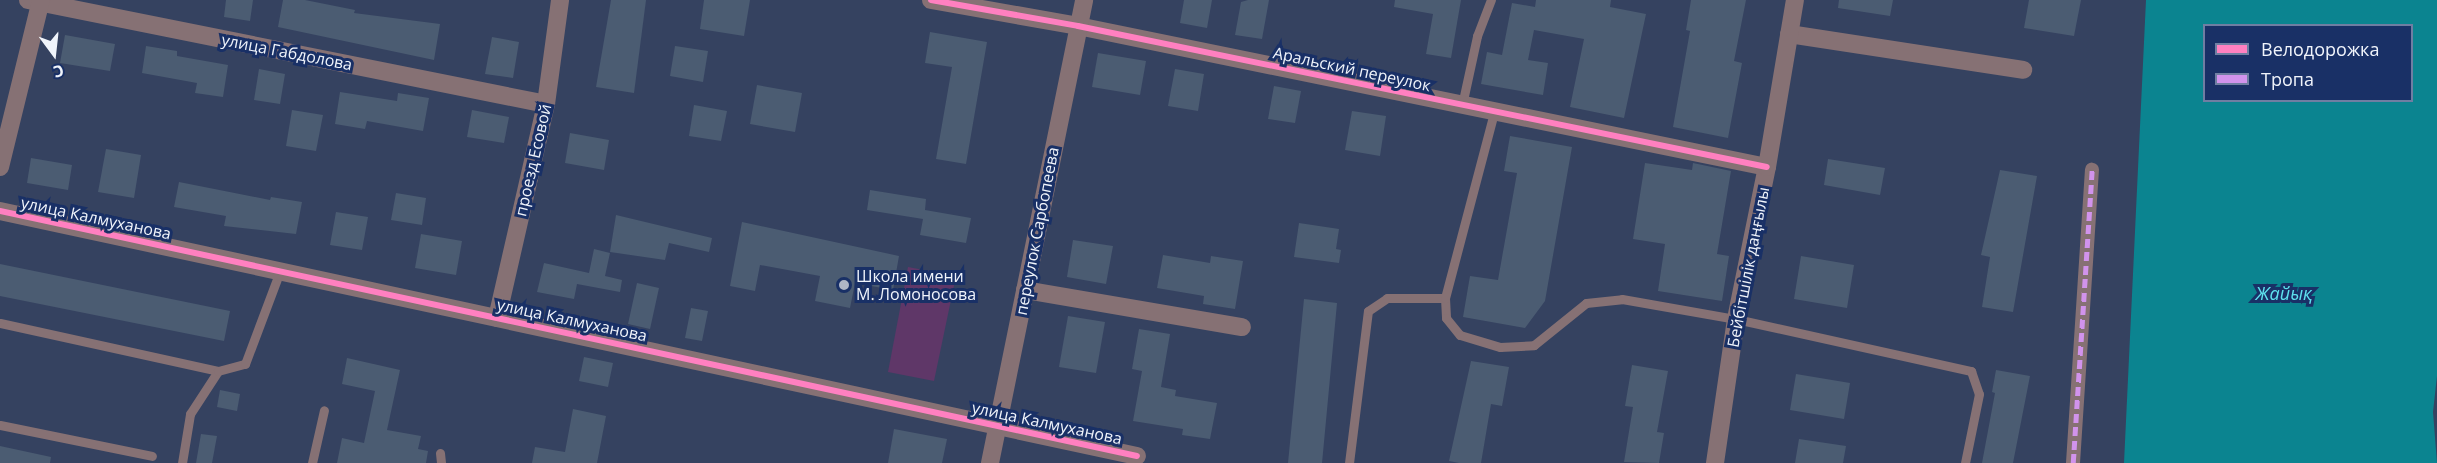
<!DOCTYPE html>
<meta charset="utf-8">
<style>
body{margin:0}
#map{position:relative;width:2437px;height:463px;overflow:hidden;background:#354260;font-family:"Open Sans",sans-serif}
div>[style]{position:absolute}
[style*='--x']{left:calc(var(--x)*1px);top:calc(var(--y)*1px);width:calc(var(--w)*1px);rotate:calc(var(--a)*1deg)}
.green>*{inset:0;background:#5f3768}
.water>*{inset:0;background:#0b8490}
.building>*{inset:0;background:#4b5c72}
.service>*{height:9px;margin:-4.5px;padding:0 4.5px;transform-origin:4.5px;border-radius:4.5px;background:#867174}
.pedestrian>*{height:14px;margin:-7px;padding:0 7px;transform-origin:7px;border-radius:7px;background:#867174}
.minor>*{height:18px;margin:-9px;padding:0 9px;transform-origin:9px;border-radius:9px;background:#867174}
.quiet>*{height:4.5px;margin-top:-2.25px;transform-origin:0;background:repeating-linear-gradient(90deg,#d193ec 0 9px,transparent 0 13.5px)}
.cycleway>*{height:6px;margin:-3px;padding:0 3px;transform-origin:3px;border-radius:3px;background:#ff80c0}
.dots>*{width:16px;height:16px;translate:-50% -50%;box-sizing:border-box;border:3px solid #193066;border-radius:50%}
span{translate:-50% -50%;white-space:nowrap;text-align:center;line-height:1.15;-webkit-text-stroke:6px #193066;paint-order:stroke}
.street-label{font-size:16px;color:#f0f4fb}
.poi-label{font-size:16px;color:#f0f4fb}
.left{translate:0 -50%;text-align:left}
.water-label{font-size:18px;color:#5ee2ef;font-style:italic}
.legend{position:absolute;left:2203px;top:24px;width:210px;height:78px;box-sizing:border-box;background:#193066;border:2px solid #6f7ea2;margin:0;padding:8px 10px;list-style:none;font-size:18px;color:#f0f4fb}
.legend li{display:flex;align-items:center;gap:12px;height:30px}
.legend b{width:30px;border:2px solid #6f7ea2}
.north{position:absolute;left:24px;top:24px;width:60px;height:60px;-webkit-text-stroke:4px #193066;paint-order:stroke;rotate:165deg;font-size:16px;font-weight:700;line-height:24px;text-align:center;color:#f0f4fb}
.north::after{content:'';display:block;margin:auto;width:21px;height:27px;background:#f0f4fb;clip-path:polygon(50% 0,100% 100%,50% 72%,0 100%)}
</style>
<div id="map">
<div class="green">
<i style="clip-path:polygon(908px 267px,956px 276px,934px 381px,888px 372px)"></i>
</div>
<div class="water">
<i style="clip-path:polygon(evenodd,2146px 0,2437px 0,2437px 376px,2433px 412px,2437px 463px,2124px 463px,2146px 0,2204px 26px,2412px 26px,2412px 100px,2204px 100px,2204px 26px)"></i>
</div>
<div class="building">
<i style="clip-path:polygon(226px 0,253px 0,250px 21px,224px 17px)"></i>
<i style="clip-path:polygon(283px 0,305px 0,355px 10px,354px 13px,440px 24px,434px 60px,278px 27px)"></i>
<i style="clip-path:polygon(611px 0,646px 0,634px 93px,596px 87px)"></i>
<i style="clip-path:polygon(704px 0,750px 0,744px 36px,700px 29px)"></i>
<i style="clip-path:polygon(1184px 0,1212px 0,1207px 28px,1180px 23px)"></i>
<i style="clip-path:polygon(1248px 0,1269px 0,1262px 39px,1235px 35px,1241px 2px)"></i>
<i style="clip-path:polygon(1395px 0,1461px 0,1451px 58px,1426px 54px,1433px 14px,1394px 7px)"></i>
<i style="clip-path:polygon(1536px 0,1611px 0,1610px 7px,1646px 14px,1624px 118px,1570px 107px,1584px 39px,1534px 30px,1528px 60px,1548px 63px,1543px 95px,1481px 84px,1487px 52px,1502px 55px,1512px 3px,1535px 7px)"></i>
<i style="clip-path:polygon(1691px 0,1746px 0,1734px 61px,1742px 63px,1728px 138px,1673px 127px,1690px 31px,1686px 30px)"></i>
<i style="clip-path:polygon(1839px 0,1893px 0,1890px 16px,1838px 8px)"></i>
<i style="clip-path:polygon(2029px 0,2081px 0,2074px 36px,2024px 28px)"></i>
<i style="clip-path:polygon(930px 32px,987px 42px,966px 164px,936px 159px,952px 67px,925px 63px)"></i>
<i style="clip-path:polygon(65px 35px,115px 44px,110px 71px,60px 63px)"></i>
<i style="clip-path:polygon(492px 37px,519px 42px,513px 78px,485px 74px)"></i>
<i style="clip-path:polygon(146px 46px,177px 51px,177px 56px,228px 65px,223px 97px,195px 93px,197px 83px,142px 73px)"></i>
<i style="clip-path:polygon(675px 46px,708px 51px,703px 82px,670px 76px)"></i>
<i style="clip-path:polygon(1098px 53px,1146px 61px,1140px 95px,1092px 87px)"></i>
<i style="clip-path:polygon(259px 69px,285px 74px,280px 104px,254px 100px)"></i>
<i style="clip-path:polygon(1175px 69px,1204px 74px,1198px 111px,1168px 106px)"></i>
<i style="clip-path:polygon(757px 85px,802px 93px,795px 132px,750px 124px)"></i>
<i style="clip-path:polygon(1274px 86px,1301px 91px,1295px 123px,1268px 119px)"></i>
<i style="clip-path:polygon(340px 92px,397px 101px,398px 93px,429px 98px,423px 131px,367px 121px,365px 129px,335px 124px)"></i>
<i style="clip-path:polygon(694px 105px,727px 111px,721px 141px,689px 136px)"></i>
<i style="clip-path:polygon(292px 110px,323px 115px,316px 151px,286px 146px)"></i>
<i style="clip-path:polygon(472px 110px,509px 117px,504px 143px,467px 137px)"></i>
<i style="clip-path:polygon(1352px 111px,1386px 116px,1380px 156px,1345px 150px)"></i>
<i style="clip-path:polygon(570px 133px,609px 140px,604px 170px,565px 163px)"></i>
<i style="clip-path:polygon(1510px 136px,1572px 147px,1545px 301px,1525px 328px,1463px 317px,1470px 276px,1498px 280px,1517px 173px,1504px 171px)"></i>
<i style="clip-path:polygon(106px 149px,141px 155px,134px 198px,98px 192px)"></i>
<i style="clip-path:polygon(31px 158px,72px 165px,68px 190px,27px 183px)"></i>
<i style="clip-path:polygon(1828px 159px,1885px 168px,1880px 195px,1824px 185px)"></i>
<i style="clip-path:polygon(1645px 163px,1692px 170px,1693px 163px,1731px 171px,1717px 254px,1729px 256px,1722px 301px,1658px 291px,1665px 244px,1633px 239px)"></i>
<i style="clip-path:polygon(2000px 170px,2037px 176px,2013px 312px,1982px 307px,1990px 257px,1981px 255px)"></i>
<i style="clip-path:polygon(179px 182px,270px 200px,271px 197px,302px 202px,296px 234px,224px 226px,226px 216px,174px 207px)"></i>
<i style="clip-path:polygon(870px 190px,926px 199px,925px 210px,971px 218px,966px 243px,920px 235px,923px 219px,867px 210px)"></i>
<i style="clip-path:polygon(396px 193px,426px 198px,422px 225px,391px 220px)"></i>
<i style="clip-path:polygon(336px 212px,368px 217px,362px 250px,330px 245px)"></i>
<i style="clip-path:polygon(616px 215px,712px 238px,709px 252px,669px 243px,665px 260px,610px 252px)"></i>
<i style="clip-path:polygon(742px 222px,899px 256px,893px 290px,855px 283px,850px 308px,815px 301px,820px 276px,760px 265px,755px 291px,730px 286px)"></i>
<i style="clip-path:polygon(1299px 223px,1339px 229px,1336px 249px,1341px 250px,1339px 263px,1294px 257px)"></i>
<i style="clip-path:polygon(421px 234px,462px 241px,456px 275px,415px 268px)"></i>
<i style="clip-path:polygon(1073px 240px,1113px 246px,1106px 284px,1067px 277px)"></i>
<i style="clip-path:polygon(594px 249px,610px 253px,605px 276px,622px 280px,620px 292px,577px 284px,574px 299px,537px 292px,544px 263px,589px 273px)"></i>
<i style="clip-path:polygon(1163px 255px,1210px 263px,1211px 256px,1243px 261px,1235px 309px,1203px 304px,1204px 296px,1157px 288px)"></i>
<i style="clip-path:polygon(1801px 256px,1854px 265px,1847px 308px,1794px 299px)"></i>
<i style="clip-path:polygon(0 264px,230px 311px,224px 341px,0 296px)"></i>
<i style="clip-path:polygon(637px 283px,659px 288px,650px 329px,628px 324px)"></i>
<i style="clip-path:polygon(1304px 299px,1337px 303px,1322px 463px,1288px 463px)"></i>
<i style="clip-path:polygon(691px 308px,708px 311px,702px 341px,685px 338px)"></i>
<i style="clip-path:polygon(1068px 316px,1105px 322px,1096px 373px,1059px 367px)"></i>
<i style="clip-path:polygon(1139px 329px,1170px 334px,1161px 387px,1176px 390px,1175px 396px,1217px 403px,1210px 439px,1182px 435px,1183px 429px,1133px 421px,1142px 371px,1132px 369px)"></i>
<i style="clip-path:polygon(584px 357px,613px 363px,608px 387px,579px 381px)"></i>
<i style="clip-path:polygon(347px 358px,400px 370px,387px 430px,421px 436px,418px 449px,428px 451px,426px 463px,337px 463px,342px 438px,364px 443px,375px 391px,342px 384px)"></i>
<i style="clip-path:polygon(1471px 361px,1509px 367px,1502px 406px,1491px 404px,1481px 463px,1459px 463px,1449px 461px)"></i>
<i style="clip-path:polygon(1632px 365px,1668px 371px,1657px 432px,1664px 433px,1659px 463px,1624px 462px,1633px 407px,1625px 406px)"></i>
<i style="clip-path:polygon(1996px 370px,2030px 376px,2013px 463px,1982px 463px,1995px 393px,1992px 392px)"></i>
<i style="clip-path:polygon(1796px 374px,1850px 383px,1844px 419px,1790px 410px)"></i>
<i style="clip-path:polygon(220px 390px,240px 394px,237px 411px,217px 407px)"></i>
<i style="clip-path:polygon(573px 409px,606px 416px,597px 463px,532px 463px,535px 447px,565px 452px)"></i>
<i style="clip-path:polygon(894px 429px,947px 439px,942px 463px,888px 463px)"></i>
<i style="clip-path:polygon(201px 434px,217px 436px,212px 463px,196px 463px)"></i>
<i style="clip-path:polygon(1799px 439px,1846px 446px,1843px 463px,1795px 463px)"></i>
<i style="clip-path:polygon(0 446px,51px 457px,50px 463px,0 463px)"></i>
</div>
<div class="service">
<i style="--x:1462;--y:105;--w:71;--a:-77.7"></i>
<i style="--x:1477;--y:36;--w:39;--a:-69"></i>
<i style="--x:1445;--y:298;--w:20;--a:87"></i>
<i style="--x:1446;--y:318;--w:22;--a:51"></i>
<i style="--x:1460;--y:335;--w:42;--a:16.7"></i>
<i style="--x:1500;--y:347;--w:34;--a:-3"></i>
<i style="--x:1534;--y:345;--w:67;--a:-38.9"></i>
<i style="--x:1586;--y:303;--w:36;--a:-6"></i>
<i style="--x:1622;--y:299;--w:116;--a:10"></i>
<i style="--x:1736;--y:319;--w:241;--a:12.5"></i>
<i style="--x:1971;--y:371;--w:24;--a:71"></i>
<i style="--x:1979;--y:394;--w:70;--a:101.5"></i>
<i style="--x:0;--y:323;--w:223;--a:12.4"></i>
<i style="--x:0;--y:425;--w:155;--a:11.5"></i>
<i style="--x:440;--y:453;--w:10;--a:84"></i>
<i style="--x:182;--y:463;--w:50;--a:-80.7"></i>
<i style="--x:190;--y:414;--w:51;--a:-56.9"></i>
<i style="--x:218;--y:371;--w:28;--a:-15"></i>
<i style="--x:245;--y:364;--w:99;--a:-69.4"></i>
<i style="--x:312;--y:463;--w:54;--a:-77.2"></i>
<i style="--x:1349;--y:463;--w:153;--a:-82.9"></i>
<i style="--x:1368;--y:311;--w:23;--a:-34"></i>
<i style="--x:1387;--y:298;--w:58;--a:0"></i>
<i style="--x:1445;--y:298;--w:192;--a:-75.2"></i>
</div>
<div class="pedestrian">
<i style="--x:2073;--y:463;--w:294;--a:-86.3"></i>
</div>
<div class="minor">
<i style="--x:28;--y:0;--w:528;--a:11.35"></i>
<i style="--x:931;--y:0;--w:149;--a:10"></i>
<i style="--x:1078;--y:26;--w:703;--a:11.57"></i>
<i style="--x:1789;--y:34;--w:237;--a:8.7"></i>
<i style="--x:0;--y:167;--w:172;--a:-76.2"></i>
<i style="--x:0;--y:211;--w:1163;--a:12.16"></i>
<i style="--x:1025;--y:290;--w:220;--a:9.7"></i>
<i style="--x:497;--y:318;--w:220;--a:-77.1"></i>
<i style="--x:546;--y:104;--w:105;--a:-82.3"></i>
<i style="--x:990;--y:463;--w:472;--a:-78.5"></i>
<i style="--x:1715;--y:463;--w:146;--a:-81.7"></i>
<i style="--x:1736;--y:319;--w:155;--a:-78.5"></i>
<i style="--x:1767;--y:167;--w:169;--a:-80.5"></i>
</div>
<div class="quiet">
<i style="--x:2073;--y:463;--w:294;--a:-86.3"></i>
</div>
<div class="cycleway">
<i style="--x:931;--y:0;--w:149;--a:10"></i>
<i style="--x:1078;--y:26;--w:703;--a:11.57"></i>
<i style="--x:0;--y:211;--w:1163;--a:12.16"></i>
</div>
<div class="dots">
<i style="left:844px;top:285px;background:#afb6c5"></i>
</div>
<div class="street-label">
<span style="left:287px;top:52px;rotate:11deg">улица Габдолова</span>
<span style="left:1352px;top:69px;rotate:12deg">Аральский переулок</span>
<span style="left:533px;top:160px;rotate:-77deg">проезд Есовой</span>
<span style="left:96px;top:218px;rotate:12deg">улица Калмуханова</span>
<span style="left:1037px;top:231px;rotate:-79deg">переулок Сарбопеева</span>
<span style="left:1748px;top:267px;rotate:-79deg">Бейбітшілік даңғылы</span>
<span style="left:572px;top:320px;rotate:12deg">улица Калмуханова</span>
<span style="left:1047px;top:423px;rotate:12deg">улица Калмуханова</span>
</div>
<div class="poi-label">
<span class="left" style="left:856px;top:285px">Школа имени<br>М. Ломоносова</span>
</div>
<div class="water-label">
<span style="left:2284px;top:293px">Жайық</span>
</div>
<ul class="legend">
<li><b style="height:8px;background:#ff80c0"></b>Велодорожка</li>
<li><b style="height:8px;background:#d193ec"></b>Тропа</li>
</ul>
<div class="north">С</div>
</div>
